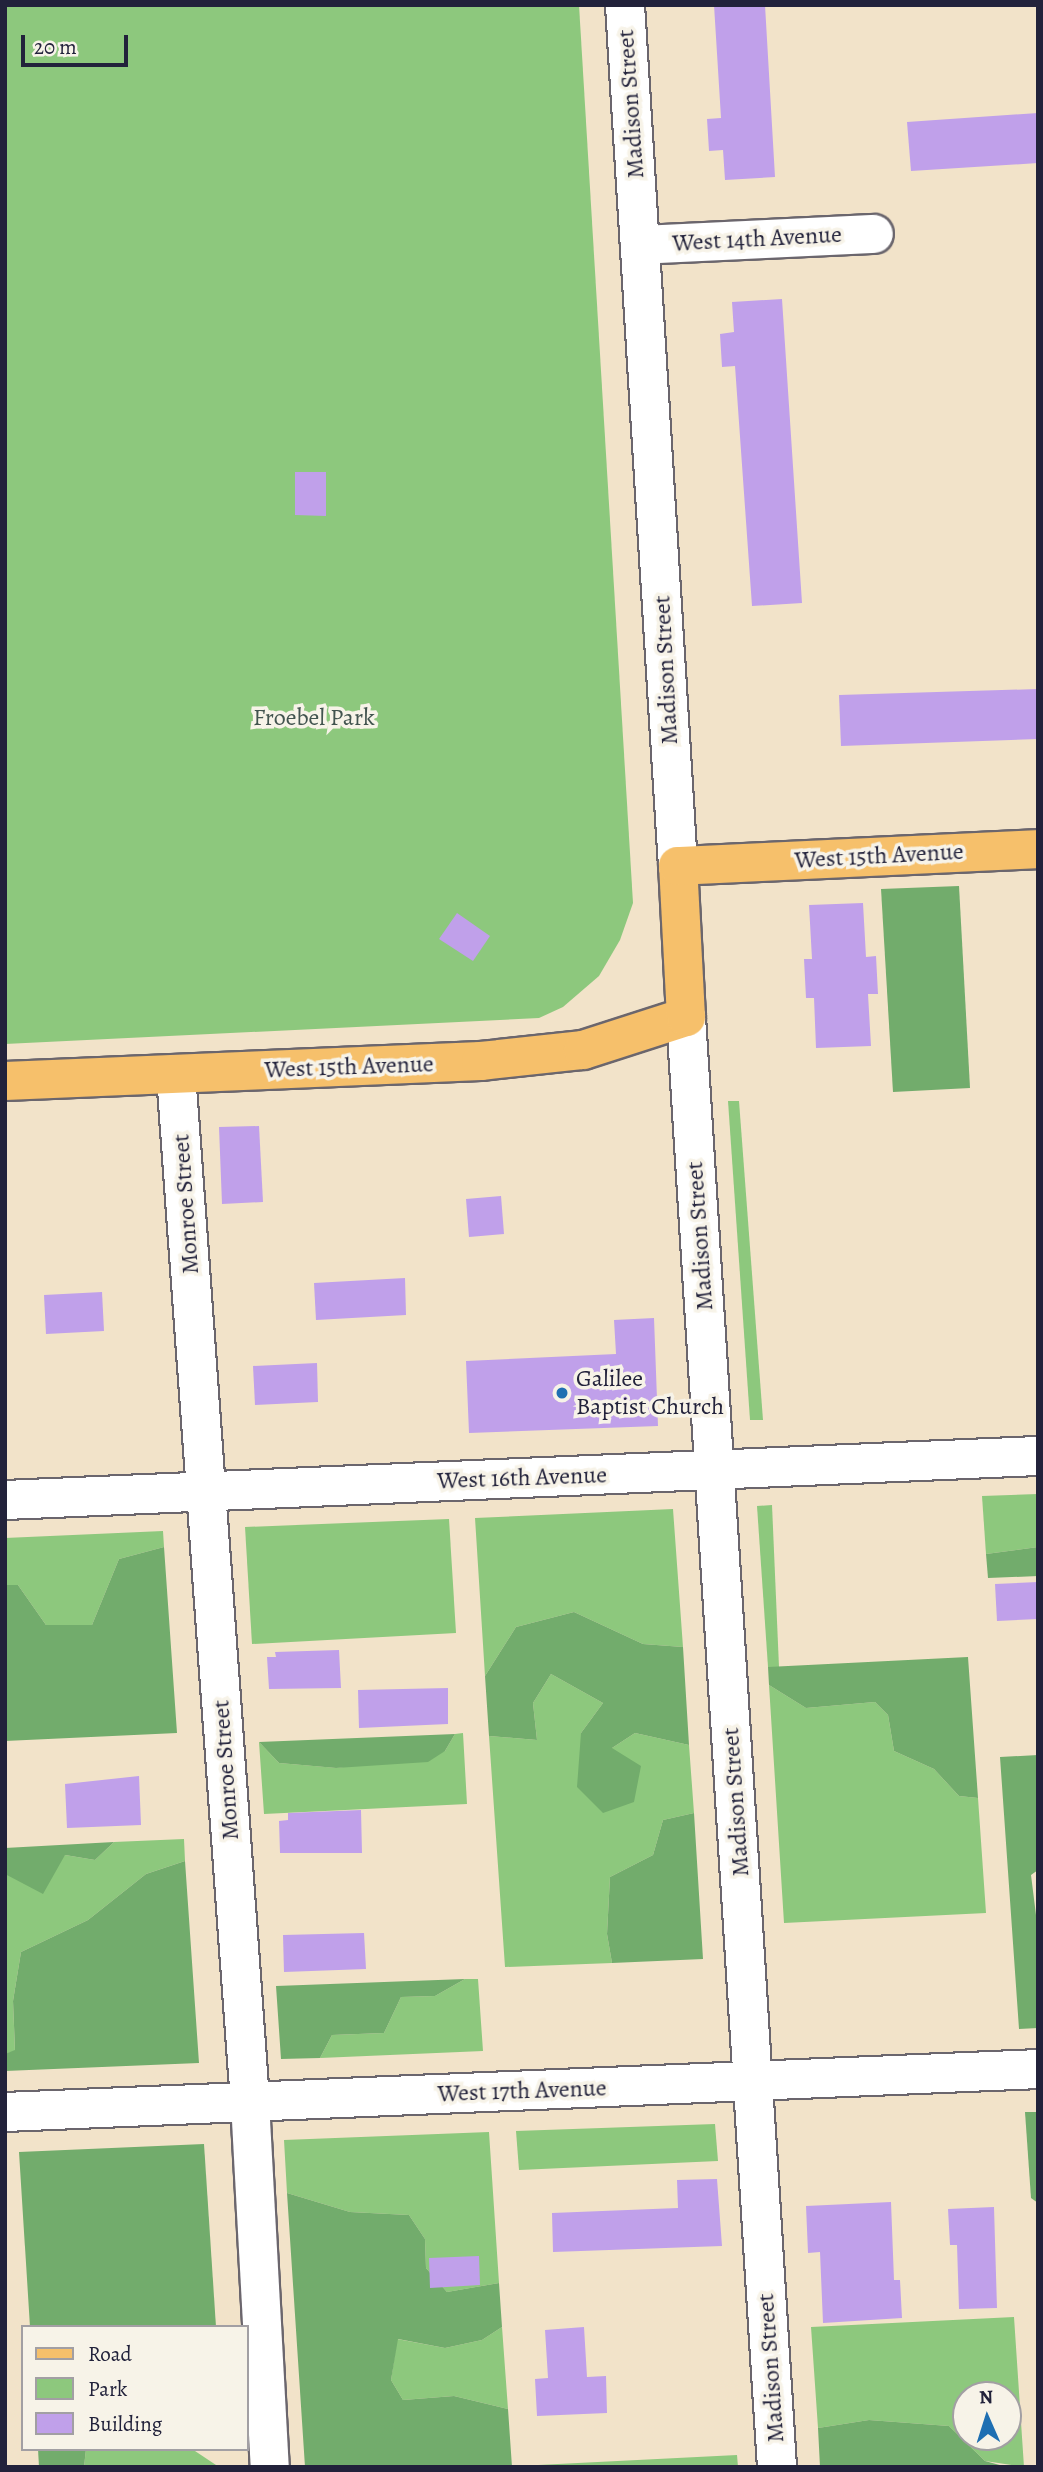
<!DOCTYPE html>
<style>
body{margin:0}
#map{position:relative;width:1043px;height:2472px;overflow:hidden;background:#f2e3c9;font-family:Alegreya,serif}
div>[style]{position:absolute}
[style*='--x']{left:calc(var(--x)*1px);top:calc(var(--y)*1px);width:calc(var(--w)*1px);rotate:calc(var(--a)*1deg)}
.green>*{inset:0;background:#8dc87d}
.forest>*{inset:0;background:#72ac6c}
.building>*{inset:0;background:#c0a0ea}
.roads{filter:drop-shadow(2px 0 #6b666d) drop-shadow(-2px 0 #6b666d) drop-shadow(0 2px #6b666d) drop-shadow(0 -2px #6b666d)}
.minor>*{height:38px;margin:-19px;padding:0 19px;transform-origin:19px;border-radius:19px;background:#fff}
.major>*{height:38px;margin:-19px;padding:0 19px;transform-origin:19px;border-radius:19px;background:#f6c06b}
.dots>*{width:19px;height:19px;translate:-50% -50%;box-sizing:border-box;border:4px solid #f7f3e8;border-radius:50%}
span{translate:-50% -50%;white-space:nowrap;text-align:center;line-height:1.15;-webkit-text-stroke:7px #f7f3e8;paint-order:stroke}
.street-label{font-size:24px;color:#22223b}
.park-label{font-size:24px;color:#42544f}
.poi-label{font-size:24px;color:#22223b}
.left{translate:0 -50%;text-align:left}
.frame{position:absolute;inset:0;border:7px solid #22223b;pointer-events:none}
.legend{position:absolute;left:21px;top:2325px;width:228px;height:126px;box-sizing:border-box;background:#f7f3e8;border:2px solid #a29fa3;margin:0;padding:9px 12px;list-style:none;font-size:21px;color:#22223b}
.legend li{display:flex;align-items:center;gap:14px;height:35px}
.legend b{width:35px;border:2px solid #a29fa3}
.north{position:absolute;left:952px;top:2381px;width:70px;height:70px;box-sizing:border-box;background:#f7f3e8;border:2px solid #a29fa3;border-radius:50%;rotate:357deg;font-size:19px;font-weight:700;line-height:28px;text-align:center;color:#22223b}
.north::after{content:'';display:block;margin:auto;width:24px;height:32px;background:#1f6fb2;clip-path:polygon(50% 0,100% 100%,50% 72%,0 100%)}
.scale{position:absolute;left:21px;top:35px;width:107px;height:32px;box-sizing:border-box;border:4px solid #22223b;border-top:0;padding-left:9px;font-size:21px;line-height:24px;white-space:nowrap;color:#22223b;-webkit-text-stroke:5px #f7f3e8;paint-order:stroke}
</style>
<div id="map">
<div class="green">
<i style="clip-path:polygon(5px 5px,579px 5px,633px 903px,620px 940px,599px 976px,563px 1007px,539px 1018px,5px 1044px)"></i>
<i style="clip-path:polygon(728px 1101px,739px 1101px,763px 1420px,750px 1420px)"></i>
<i style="clip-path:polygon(1038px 1494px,1038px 1547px,986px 1554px,982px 1496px)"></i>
<i style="clip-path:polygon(772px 1505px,779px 1667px,768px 1667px,757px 1506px)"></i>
<i style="clip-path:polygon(673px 1509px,683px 1647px,643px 1644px,574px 1612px,516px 1627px,485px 1676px,475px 1518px)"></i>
<i style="clip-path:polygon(449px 1519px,456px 1633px,252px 1644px,245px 1527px)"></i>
<i style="clip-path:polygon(163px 1531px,164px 1547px,119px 1559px,92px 1625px,46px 1625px,18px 1585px,5px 1585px,5px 1538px)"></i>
<i style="clip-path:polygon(551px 1674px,603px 1703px,581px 1733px,612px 1748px,635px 1733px,689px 1745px,694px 1813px,663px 1820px,653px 1855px,610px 1877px,607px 1934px,612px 1963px,505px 1967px,489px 1736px,537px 1740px,533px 1703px)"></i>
<i style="clip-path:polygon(769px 1685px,806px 1708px,875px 1702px,888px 1715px,894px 1751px,934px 1769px,959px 1796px,978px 1798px,986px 1913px,784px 1923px)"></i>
<i style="clip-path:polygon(463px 1733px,467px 1804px,264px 1814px,259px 1742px,279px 1763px,337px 1768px,445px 1751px,455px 1734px)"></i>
<i style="clip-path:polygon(184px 1839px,185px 1861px,146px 1874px,88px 1920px,21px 1952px,13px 2001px,15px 2051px,5px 2054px,5px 1874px,65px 1855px,95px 1860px,114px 1842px)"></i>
<i style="clip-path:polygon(465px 1979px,478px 1979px,483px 2051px,320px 2058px,332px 2035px,384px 2033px,401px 1997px,435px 1996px)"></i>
<i style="clip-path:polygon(715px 2124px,718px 2161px,519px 2170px,516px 2131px)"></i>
<i style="clip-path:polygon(489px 2132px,499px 2283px,447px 2292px,426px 2268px,425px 2239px,409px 2215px,350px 2212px,287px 2193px,284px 2140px)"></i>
<i style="clip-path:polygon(evenodd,1014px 2317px,1024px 2467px,985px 2461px,949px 2426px,869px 2420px,818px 2428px,811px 2327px,1014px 2317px,966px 2395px,1008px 2395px,1008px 2437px,966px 2437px,966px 2395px)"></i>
<i style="clip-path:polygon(502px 2327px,508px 2409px,454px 2396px,403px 2400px,391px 2380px,397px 2339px,445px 2348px,482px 2340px)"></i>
<i style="clip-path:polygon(86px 2449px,192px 2449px,219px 2467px,84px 2467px)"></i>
<i style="clip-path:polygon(737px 2455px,738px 2467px,538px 2465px)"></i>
</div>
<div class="forest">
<i style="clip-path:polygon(959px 886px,970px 1088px,893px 1092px,881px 889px)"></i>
<i style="clip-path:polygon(164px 1547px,177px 1733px,5px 1741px,5px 1585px,18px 1585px,46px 1625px,92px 1625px,119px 1559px)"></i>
<i style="clip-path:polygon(1038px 1547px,1038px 1576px,988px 1578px,986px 1554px)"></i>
<i style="clip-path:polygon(574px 1612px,643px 1644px,683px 1647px,689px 1745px,635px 1733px,612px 1748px,641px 1766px,634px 1802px,603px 1813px,577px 1787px,581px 1733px,603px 1703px,551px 1674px,533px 1703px,537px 1740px,489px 1736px,485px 1676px,516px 1627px)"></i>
<i style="clip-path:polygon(968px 1657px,978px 1798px,959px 1796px,934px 1769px,894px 1751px,888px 1715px,875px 1702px,806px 1708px,769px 1685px,768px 1667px)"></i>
<i style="clip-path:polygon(455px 1734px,445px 1751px,428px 1762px,336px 1768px,279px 1763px,259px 1742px)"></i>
<i style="clip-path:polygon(1038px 1755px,1038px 1870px,1031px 1875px,1038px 1931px,1038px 2028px,1019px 2029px,1000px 1757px)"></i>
<i style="clip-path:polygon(694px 1813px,703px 1959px,612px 1963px,607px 1934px,610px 1877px,653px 1855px,663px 1820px)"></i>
<i style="clip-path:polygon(114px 1842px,95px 1860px,65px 1855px,43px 1894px,5px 1874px,5px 1848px)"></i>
<i style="clip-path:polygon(185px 1861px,199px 2063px,5px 2071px,5px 2054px,15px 2050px,13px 2001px,21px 1952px,88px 1920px,146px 1874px)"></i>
<i style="clip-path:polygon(465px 1979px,435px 1996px,401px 1997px,384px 2033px,332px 2035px,320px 2058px,281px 2059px,276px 1986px)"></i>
<i style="clip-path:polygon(1025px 2112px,1038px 2112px,1038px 2203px,1031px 2198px)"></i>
<i style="clip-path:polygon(204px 2144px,216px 2327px,30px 2327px,19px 2152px)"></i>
<i style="clip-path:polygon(287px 2193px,350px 2212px,409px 2215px,425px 2239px,426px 2268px,447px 2292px,499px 2283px,502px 2327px,482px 2340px,445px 2348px,398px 2339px,391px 2380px,403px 2400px,454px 2396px,508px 2409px,512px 2467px,305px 2467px)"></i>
<i style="clip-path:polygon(869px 2420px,949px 2426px,985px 2461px,1007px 2467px,820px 2467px,818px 2428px)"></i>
<i style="clip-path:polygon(38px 2449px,86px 2449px,84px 2467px,39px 2467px)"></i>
</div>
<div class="building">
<i style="clip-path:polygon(714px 5px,765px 5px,775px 177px,725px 180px,723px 150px,709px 151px,707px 119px,721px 118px)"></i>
<i style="clip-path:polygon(1038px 113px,1038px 163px,911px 171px,907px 122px)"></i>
<i style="clip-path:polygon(782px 299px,802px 603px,752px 606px,735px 366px,722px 367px,720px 334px,734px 332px,732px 302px)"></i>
<i style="clip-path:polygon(295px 472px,326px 472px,326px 516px,295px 515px)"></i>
<i style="clip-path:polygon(1038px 689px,1038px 739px,841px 746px,839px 695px)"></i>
<i style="clip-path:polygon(863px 903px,866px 957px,876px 956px,878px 994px,868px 994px,871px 1046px,816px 1048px,814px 998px,806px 998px,804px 959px,812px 959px,809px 905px)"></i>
<i style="clip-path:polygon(457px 913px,490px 936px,473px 961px,439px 939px)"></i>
<i style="clip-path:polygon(259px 1126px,263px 1202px,222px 1204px,219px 1127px)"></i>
<i style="clip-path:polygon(501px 1196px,504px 1234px,469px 1237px,466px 1199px)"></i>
<i style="clip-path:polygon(405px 1278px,406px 1315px,316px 1320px,314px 1283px)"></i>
<i style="clip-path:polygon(102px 1292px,104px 1331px,46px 1334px,44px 1295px)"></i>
<i style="clip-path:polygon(654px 1318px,658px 1426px,469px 1433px,466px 1361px,616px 1354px,614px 1320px)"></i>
<i style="clip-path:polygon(317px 1363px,318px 1402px,255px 1405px,253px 1366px)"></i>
<i style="clip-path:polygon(1038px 1582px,1038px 1619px,997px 1621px,995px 1584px)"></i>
<i style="clip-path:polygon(339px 1650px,341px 1688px,269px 1689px,267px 1657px,276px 1657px,275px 1652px)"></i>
<i style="clip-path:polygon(448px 1688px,448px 1724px,359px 1728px,358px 1690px)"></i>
<i style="clip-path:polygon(139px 1776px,141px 1825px,67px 1828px,65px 1784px)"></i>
<i style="clip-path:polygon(361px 1810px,362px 1853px,280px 1853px,279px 1821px,288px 1820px,288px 1813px)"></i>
<i style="clip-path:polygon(364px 1933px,366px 1969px,284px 1972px,283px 1935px)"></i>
<i style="clip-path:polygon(717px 2179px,722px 2246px,553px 2252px,552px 2213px,678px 2208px,677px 2180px)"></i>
<i style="clip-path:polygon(891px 2202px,894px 2280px,900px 2280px,902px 2318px,823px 2323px,820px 2252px,808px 2253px,806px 2206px)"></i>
<i style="clip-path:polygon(994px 2207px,997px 2308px,959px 2309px,957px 2245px,950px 2245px,948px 2209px)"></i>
<i style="clip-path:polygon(479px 2256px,480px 2285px,430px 2288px,429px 2258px)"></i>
<i style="clip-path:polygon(584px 2327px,587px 2377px,606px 2376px,607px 2413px,537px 2416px,535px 2379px,548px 2378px,545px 2330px)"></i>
</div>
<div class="roads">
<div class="minor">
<i style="--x:625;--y:5;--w:863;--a:86.48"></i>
<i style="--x:640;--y:245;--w:234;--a:-2.7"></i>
<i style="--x:686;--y:1017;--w:1453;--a:86.41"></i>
<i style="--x:176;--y:1074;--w:1031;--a:85.88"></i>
<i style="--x:250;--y:2102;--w:366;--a:86.9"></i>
<i style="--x:5;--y:1500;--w:1034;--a:-2.44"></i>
<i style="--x:5;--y:2112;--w:1034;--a:-2.38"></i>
</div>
<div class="major">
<i style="--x:5;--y:1081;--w:476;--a:-2.4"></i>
<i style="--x:481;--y:1061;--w:103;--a:-6.2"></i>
<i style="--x:583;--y:1050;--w:108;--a:-17.8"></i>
<i style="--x:686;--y:1017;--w:151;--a:-93"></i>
<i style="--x:678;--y:866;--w:360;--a:-2.7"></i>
</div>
</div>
<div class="dots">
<i style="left:562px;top:1393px;background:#1f6fb2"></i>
</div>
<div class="street-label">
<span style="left:631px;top:104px;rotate:-94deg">Madison Street</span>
<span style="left:757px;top:239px;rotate:-3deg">West 14th Avenue</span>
<span style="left:666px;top:670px;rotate:-93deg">Madison Street</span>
<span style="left:879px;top:856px;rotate:-3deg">West 15th Avenue</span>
<span style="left:349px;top:1067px;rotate:-2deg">West 15th Avenue</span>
<span style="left:186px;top:1204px;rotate:-94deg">Monroe Street</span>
<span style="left:700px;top:1236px;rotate:-94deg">Madison Street</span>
<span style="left:522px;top:1478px;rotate:-2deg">West 16th Avenue</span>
<span style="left:226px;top:1770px;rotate:-94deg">Monroe Street</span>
<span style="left:736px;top:1802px;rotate:-94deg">Madison Street</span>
<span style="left:522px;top:2091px;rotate:-2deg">West 17th Avenue</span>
<span style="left:771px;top:2368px;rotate:-94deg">Madison Street</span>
</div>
<div class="park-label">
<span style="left:314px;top:718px">Froebel Park</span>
</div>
<div class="poi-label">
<span class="left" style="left:576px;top:1393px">Galilee<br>Baptist Church</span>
</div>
<div class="frame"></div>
<ul class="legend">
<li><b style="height:9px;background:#f6c06b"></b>Road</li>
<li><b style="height:19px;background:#8dc87d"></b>Park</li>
<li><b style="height:19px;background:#c0a0ea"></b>Building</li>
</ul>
<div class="north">N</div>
<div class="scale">20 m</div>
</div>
